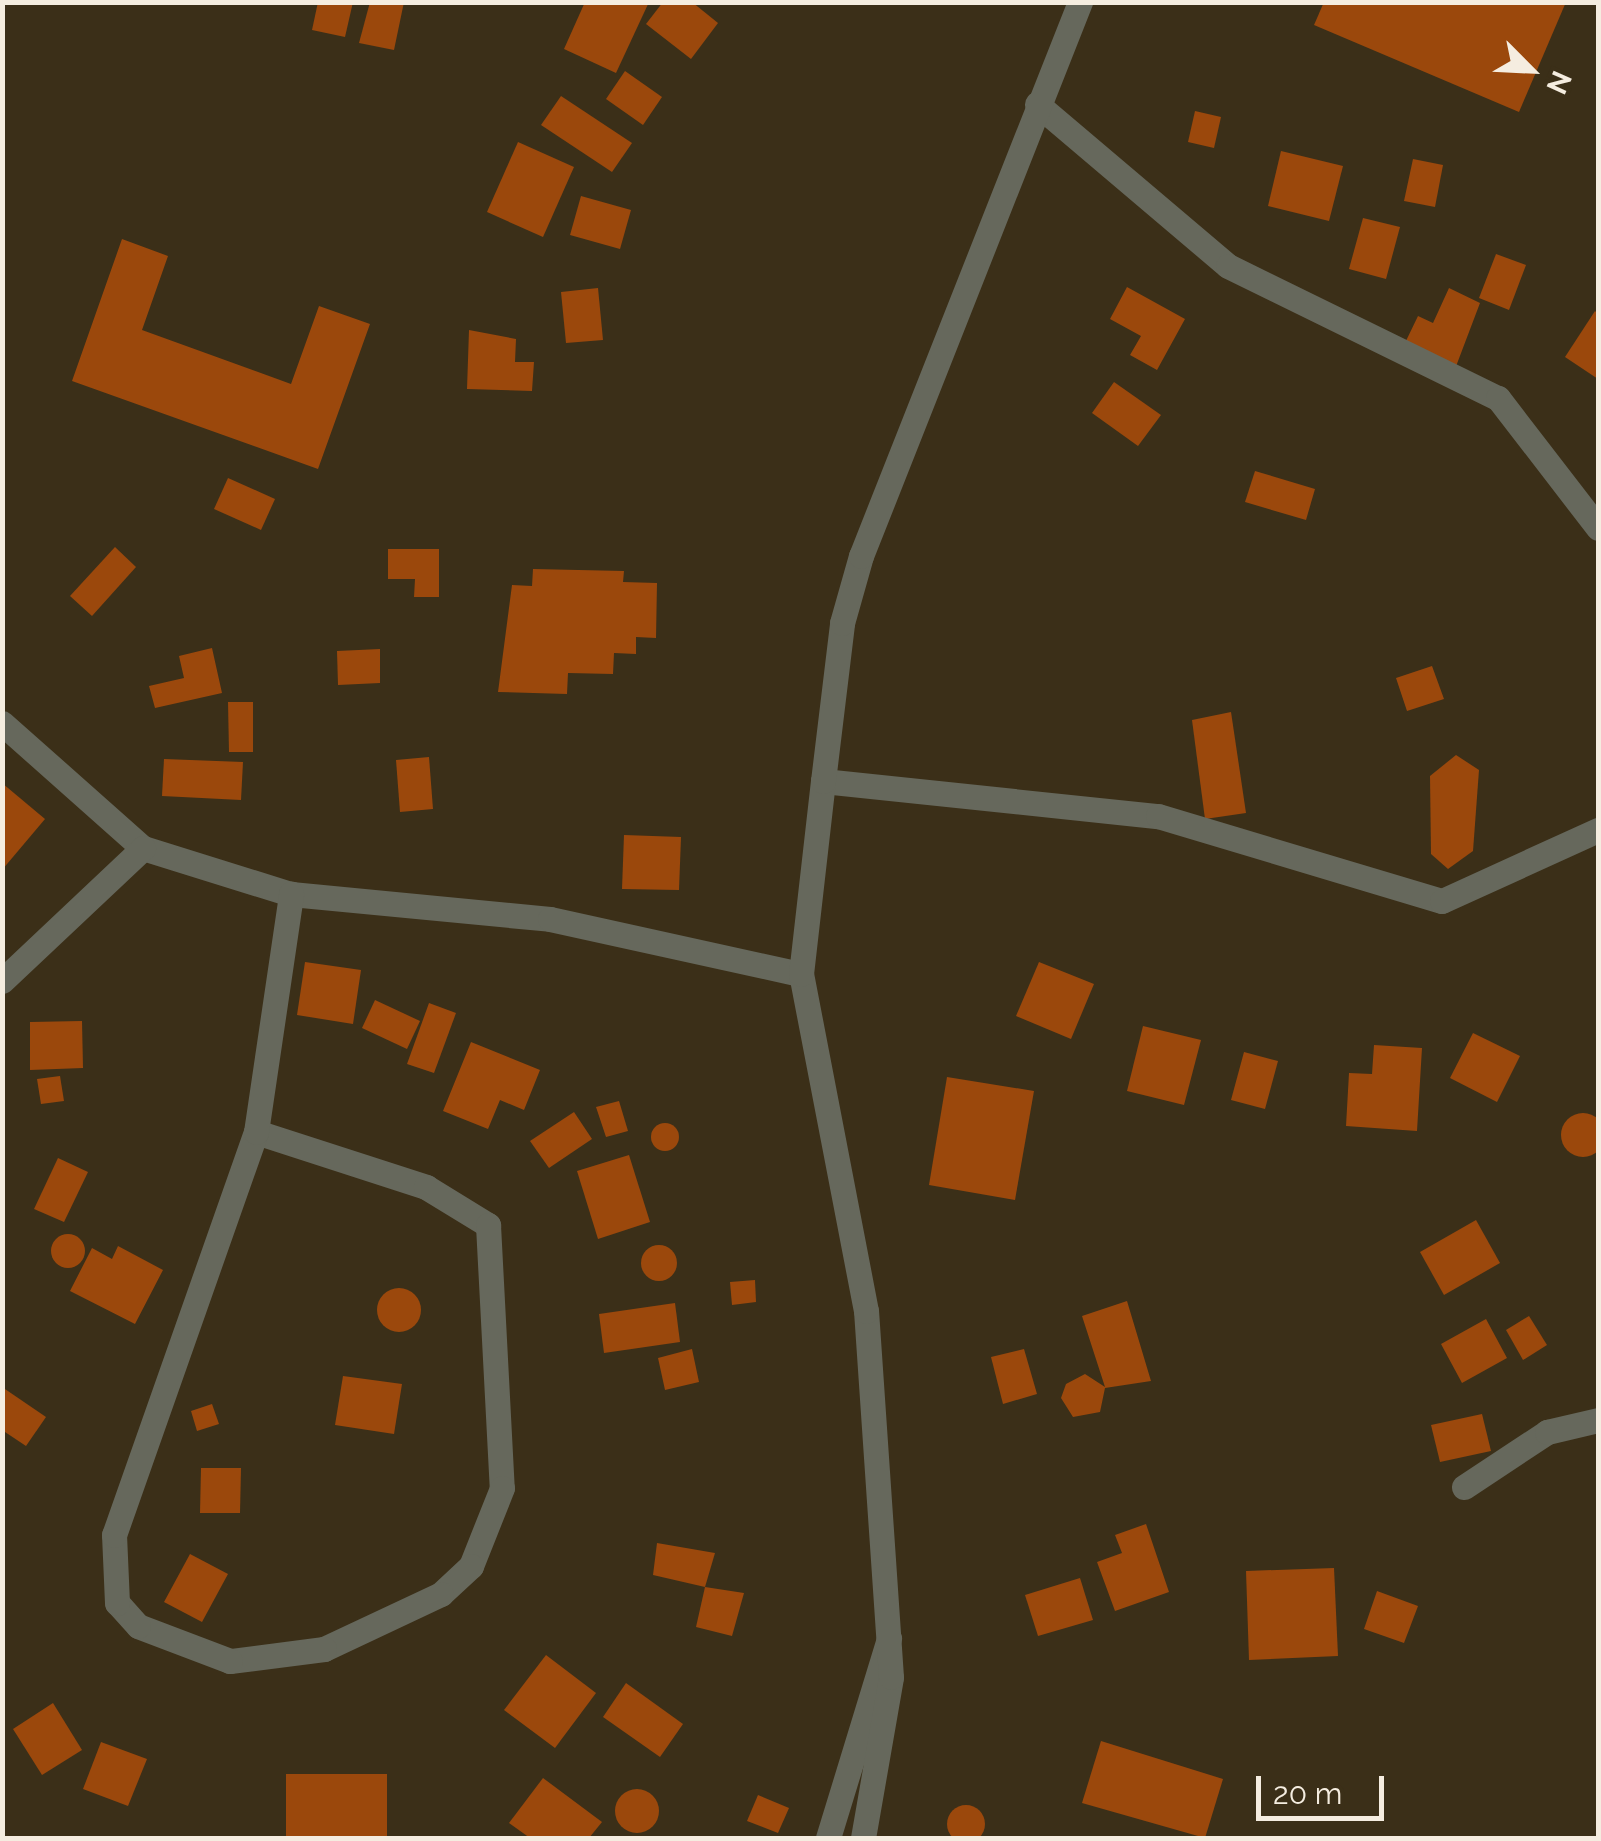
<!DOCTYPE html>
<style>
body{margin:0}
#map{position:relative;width:1601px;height:1841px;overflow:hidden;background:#3b2f18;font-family:Raleway,sans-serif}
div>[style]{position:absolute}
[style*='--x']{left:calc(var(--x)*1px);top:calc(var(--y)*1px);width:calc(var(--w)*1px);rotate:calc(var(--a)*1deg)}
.building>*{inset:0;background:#9b480c}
.round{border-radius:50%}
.minor>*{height:25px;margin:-12.5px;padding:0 12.5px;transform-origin:12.5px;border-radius:12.5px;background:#66685c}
.tertiary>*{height:25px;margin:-12.5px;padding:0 12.5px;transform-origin:12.5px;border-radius:12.5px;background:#66685c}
span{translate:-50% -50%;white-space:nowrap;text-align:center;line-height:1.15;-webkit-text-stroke:10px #3b2f18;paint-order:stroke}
.frame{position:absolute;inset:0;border:5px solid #f5ede0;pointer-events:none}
.north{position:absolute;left:1481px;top:20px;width:100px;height:100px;-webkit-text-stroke:8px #3b2f18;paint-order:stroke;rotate:114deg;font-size:28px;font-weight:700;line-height:40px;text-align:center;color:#f5ede0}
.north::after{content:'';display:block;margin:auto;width:35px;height:45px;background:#f5ede0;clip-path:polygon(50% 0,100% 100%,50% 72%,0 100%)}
.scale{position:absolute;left:1256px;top:1776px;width:128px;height:45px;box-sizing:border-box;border:5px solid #f5ede0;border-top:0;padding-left:12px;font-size:30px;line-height:35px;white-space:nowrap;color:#f5ede0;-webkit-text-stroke:8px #3b2f18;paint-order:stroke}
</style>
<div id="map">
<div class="building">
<i style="clip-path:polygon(318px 2px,353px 2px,345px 37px,312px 30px)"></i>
<i style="clip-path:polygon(370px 2px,404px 2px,394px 50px,359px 43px)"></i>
<i style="clip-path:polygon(585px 2px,649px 2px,616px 73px,564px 49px)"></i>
<i style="clip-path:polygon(663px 2px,692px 2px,718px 23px,691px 59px,646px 24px)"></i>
<i style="clip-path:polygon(1324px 2px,1566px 2px,1519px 112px,1314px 25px)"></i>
<i style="clip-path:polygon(625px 71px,662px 97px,643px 125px,606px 99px)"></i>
<i style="clip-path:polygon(561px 96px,632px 143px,612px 172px,541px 125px)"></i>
<i style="clip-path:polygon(1195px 111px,1221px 117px,1214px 148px,1188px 142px)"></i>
<i style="clip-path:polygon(518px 142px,574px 167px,543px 237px,487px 212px)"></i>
<i style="clip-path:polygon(1281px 151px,1343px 166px,1329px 221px,1268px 206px)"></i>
<i style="clip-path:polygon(1413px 159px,1443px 165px,1435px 207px,1404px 201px)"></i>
<i style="clip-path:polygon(581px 196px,631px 210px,620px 249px,570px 235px)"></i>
<i style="clip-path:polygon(1363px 218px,1400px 227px,1386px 279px,1349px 269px)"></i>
<i style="clip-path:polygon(122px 239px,168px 256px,142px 330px,291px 384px,319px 306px,370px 324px,318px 469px,72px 381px)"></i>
<i style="clip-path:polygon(1496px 254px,1526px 265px,1509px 310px,1479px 298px)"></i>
<i style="clip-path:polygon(1127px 287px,1185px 319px,1157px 370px,1130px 355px,1141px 336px,1110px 319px)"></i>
<i style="clip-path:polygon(598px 288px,603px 340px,566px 343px,561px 292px)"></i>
<i style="clip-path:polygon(1449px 288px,1480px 303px,1455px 369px,1404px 345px,1418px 316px,1433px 323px)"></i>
<i style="clip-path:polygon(1595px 311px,1598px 314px,1598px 379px,1565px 357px)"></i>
<i style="clip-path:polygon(469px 330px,516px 339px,515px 362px,534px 362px,532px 391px,467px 389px)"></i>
<i style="clip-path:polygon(1114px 382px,1161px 415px,1138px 446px,1092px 413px)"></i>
<i style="clip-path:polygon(1255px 471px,1315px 489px,1306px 520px,1245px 502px)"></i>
<i style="clip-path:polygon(228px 478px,275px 499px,261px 530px,214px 509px)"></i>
<i style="clip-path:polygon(115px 547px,136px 567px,92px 616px,70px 596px)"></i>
<i style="clip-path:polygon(388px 549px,439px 549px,439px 597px,414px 597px,415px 579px,388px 579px)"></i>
<i style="clip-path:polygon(533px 569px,624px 571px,623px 582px,657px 583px,656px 638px,636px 637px,636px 654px,614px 653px,613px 674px,568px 673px,567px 694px,498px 692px,512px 585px,532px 586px)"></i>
<i style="clip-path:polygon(212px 648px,222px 693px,155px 708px,149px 686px,184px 678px,179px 656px)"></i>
<i style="clip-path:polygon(380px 649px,380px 683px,338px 685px,337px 651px)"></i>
<i style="clip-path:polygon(1432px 666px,1444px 699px,1407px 711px,1396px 678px)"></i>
<i style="clip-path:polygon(228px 702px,253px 702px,253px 752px,229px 752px)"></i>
<i style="clip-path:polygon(1231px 712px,1246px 813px,1205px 819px,1192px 720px)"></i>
<i style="clip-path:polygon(1456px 755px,1479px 770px,1473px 851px,1448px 869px,1431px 854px,1430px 776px)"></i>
<i style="clip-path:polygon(429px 757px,433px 809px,400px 812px,396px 760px)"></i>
<i style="clip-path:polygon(164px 759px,243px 762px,241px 800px,162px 796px)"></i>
<i style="clip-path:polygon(2px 783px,45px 819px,2px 870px)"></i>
<i style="clip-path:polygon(624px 835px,681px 837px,679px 890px,622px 889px)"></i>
<i style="clip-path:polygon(305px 962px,361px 970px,353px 1024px,297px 1015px)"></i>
<i style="clip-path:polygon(1039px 962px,1094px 984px,1071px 1039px,1016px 1016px)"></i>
<i style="clip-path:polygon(375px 1000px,420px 1021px,407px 1049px,362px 1028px)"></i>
<i style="clip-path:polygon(429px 1003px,456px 1013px,434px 1073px,407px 1064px)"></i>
<i style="clip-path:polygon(82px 1021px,83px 1068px,30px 1070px,30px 1022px)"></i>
<i style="clip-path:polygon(1143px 1026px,1201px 1040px,1184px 1105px,1127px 1091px)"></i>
<i style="clip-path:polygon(1473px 1033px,1520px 1056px,1497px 1102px,1450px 1078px)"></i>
<i style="clip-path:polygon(471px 1042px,540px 1070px,524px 1110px,500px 1100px,488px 1129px,443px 1111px)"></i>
<i style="clip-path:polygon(1374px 1045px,1422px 1048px,1417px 1131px,1346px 1126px,1349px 1073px,1372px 1074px)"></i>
<i style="clip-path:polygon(1244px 1052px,1278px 1061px,1265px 1109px,1231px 1100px)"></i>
<i style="clip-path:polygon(60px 1076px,64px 1101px,41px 1104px,37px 1079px)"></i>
<i style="clip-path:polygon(947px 1077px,1034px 1091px,1015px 1200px,929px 1185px)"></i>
<i style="clip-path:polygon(619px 1101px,628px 1131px,606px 1137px,596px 1107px)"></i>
<i style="clip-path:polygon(574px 1112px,592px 1139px,549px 1168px,530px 1141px)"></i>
<i class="round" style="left:1561px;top:1113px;width:44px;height:44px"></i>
<i class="round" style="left:651px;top:1123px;width:28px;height:28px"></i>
<i style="clip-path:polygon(629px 1155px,650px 1222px,598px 1239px,577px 1171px)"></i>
<i style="clip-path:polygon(58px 1158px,88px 1172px,64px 1222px,34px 1209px)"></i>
<i style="clip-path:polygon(1476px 1220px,1500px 1263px,1444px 1295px,1420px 1252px)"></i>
<i class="round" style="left:51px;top:1234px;width:34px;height:34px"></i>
<i class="round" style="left:641px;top:1245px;width:36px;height:36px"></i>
<i style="clip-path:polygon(118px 1246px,163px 1270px,135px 1324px,70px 1291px,92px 1248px,112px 1259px)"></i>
<i style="clip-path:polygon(755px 1280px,756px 1302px,732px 1305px,730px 1282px)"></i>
<i class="round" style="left:377px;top:1288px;width:44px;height:44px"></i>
<i style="clip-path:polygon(1127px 1301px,1151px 1381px,1105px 1388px,1100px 1412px,1073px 1417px,1061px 1398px,1066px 1384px,1085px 1374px,1105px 1387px,1082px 1316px)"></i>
<i style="clip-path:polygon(675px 1303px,680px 1342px,604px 1353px,599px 1314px)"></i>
<i style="clip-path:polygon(1529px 1316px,1547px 1345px,1523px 1360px,1506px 1330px)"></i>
<i style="clip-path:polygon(1486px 1319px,1507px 1358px,1462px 1383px,1441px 1344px)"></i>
<i style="clip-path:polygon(692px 1349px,699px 1382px,665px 1390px,658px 1358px)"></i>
<i style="clip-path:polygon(1024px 1349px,1037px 1394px,1003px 1404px,991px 1357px)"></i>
<i style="clip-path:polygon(343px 1376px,402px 1384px,394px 1434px,335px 1425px)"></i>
<i style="clip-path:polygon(2px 1387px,46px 1417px,26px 1446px,2px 1430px)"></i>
<i style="clip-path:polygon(212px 1404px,219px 1424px,197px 1431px,191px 1411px)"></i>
<i style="clip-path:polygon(1482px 1414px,1491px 1451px,1440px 1462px,1431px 1425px)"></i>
<i style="clip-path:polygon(201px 1468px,241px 1468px,240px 1513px,200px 1513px)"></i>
<i style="clip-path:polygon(1146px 1524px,1169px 1592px,1115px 1611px,1097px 1562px,1122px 1553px,1115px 1535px)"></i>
<i style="clip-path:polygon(657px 1543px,715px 1553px,705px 1587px,653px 1575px)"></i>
<i style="clip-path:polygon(190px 1554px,228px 1574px,202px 1622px,164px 1602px)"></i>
<i style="clip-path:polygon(1334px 1568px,1338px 1656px,1249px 1660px,1246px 1571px)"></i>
<i style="clip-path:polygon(1080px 1578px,1093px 1620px,1038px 1636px,1025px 1595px)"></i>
<i style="clip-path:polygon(705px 1587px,744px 1593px,732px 1636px,696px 1627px)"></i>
<i style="clip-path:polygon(1377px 1591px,1418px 1606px,1404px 1643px,1364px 1629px)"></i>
<i style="clip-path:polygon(546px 1655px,596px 1693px,555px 1748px,504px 1710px)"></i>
<i style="clip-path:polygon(626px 1683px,683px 1724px,660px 1757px,603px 1717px)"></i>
<i style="clip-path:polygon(53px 1703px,82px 1750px,42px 1775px,13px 1729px)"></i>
<i style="clip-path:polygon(1101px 1741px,1223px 1779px,1205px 1838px,1082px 1803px)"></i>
<i style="clip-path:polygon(101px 1742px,147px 1759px,128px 1806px,83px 1789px)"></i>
<i style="clip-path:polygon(286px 1774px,387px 1774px,387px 1838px,286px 1838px)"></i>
<i style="clip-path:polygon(543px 1778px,602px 1822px,589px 1838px,530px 1838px,509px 1823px)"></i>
<i class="round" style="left:615px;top:1789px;width:44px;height:44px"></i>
<i style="clip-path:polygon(758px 1795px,789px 1808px,778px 1833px,747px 1821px)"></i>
<i class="round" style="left:947px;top:1805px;width:38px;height:38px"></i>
</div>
<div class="minor">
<i style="--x:1037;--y:104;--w:250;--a:40.3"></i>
<i style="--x:1228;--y:266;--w:301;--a:26.1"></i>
<i style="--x:1498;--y:398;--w:164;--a:52.4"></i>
<i style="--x:2;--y:723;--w:188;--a:41.6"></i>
<i style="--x:143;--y:848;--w:155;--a:17.3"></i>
<i style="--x:291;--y:894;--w:260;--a:5.5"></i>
<i style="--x:550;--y:919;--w:257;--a:12.4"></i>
<i style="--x:823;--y:781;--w:337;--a:6"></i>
<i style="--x:1158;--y:816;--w:296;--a:16.7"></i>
<i style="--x:1442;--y:901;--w:171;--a:-24.5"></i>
<i style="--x:2;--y:981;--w:194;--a:-43.3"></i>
<i style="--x:256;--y:1132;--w:179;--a:17.9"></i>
<i style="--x:426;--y:1187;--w:73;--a:31.5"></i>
<i style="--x:488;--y:1225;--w:263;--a:87"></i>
<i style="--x:502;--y:1488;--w:84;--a:111.7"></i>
<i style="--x:471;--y:1566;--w:41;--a:137"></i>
<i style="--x:441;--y:1594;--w:129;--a:154.8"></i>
<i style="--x:324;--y:1649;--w:95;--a:172.7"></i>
<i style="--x:230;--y:1661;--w:98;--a:-159.2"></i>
<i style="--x:138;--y:1626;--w:31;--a:-132"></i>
<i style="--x:117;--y:1603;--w:68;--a:-92.5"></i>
<i style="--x:114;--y:1535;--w:427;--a:-70.6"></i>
<i style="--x:256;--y:1132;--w:241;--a:-81.6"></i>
<i style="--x:1464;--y:1487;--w:100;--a:-33.5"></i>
<i style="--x:1547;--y:1432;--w:52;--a:-13.2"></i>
<i style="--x:828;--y:1838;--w:209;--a:-73"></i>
</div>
<div class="tertiary">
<i style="--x:863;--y:1838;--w:163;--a:-80.1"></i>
<i style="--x:891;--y:1677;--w:367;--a:-93.9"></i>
<i style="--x:866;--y:1311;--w:343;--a:-100.9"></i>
<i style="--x:801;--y:974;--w:194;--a:-83.5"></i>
<i style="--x:823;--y:781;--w:159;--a:-83.1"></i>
<i style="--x:842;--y:623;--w:70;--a:-74.2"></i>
<i style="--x:861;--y:556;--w:596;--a:-68.43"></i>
</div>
<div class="frame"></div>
<div class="north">N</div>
<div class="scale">20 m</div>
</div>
